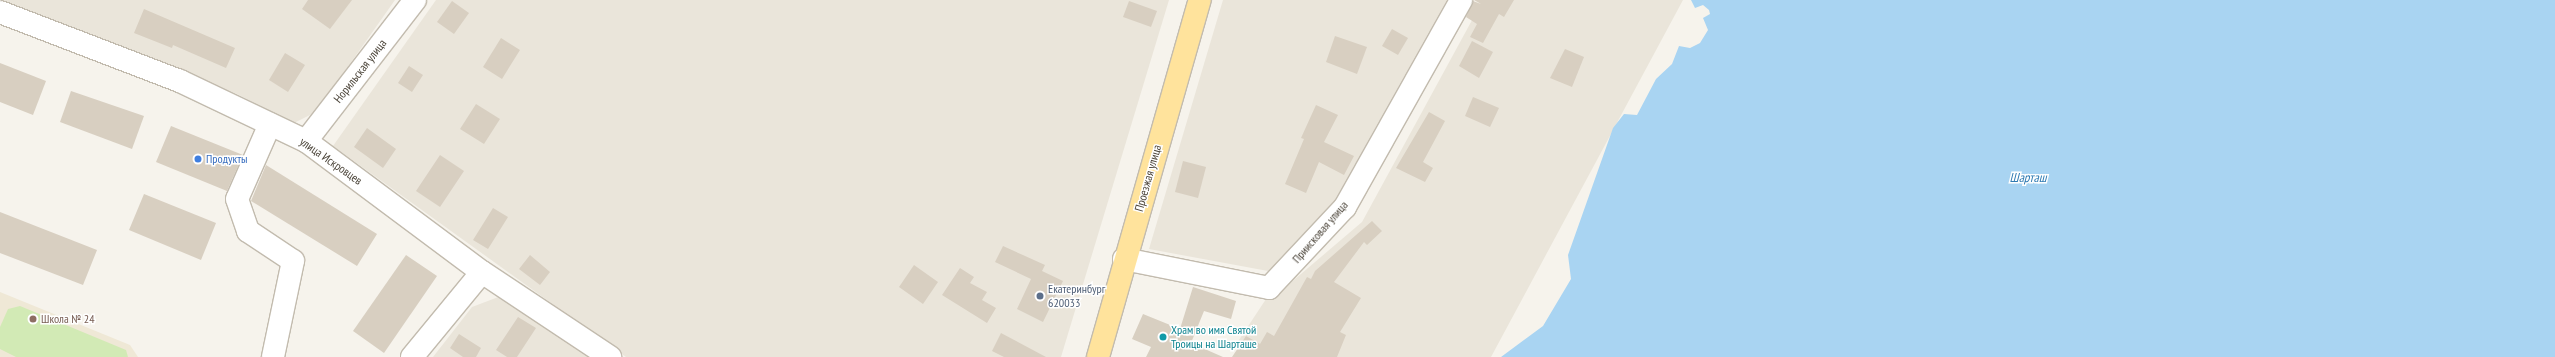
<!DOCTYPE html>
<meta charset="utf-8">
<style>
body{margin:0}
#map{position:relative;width:2555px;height:357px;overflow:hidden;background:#f6f3ec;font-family:"PT Sans Narrow",sans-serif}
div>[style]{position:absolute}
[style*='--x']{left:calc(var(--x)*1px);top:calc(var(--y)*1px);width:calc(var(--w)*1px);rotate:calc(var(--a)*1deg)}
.residential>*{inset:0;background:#eae5da}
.education>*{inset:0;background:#efe8d6}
.green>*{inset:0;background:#d2eab5}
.water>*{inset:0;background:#a9d4f2}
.building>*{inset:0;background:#d8cfc1}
.roads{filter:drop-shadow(1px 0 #c2bbae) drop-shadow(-1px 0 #c2bbae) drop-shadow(0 1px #c2bbae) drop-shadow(0 -1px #c2bbae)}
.minor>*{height:22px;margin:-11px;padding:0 11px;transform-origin:11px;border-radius:11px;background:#fff}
.major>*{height:22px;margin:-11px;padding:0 11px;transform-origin:11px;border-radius:11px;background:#ffe39c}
.dots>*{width:11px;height:11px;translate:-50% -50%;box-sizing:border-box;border:2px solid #fff;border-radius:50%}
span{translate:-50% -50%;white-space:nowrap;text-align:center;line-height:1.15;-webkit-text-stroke:3px #fff;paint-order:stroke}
.street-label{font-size:12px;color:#4b4439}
.shop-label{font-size:12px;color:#366cbe}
.left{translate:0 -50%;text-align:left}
.service-label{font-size:12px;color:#4e5e75}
.education-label{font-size:12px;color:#785e54}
.culture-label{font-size:12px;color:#0d838f}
.water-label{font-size:13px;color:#2e7ab2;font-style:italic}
</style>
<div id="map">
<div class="residential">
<i style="clip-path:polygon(0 0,395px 0,316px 112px,294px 123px,237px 94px)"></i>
<i style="clip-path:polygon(436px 0,1169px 0,1061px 357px,626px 357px,333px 146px)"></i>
<i style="clip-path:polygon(1223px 0,1447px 0,1335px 200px,1268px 271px,1149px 249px)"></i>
<i style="clip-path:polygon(1483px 0,1683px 0,1491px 357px,1251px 357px,1235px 346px,1268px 296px,1281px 291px,1362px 222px)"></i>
<i style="clip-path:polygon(501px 296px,590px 357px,433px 357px,472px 307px)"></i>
</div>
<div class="education">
<i style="clip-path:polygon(0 292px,130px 345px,138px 357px,0 357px)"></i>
</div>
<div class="green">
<i style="clip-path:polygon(20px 306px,126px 350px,128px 357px,16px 357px,0 349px,0 327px,8px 309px)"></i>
</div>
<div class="water">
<i style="clip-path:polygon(1691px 0,2555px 0,2555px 357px,1501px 357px,1543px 326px,1571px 279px,1568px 255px,1613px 128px,1624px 114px,1637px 115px,1656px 79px,1672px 64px,1679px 46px,1690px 48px,1700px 43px,1708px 30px,1703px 18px,1710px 14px,1709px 10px,1703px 5px,1695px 8px)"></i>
</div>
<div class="building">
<i style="clip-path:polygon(308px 0,352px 0,330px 29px,302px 9px)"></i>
<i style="clip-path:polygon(1474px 0,1514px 0,1504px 17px,1499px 14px,1483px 43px,1470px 37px,1477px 24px,1466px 17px,1473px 1px,1481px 4px)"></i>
<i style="clip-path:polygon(452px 1px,469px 13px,454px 34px,437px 22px)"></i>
<i style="clip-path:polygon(1129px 1px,1157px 11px,1151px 27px,1123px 17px)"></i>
<i style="clip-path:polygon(144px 9px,235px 48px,226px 68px,173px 45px,172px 48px,134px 33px)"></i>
<i style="clip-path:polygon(1392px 29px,1408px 38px,1398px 55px,1382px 46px)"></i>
<i style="clip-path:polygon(1335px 36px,1367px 47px,1357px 74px,1326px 62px)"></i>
<i style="clip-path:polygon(501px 38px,520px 50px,502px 79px,483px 67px)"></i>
<i style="clip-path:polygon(1472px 41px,1493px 52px,1479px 78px,1459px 66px)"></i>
<i style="clip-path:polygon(1565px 49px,1584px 57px,1572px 87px,1550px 78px)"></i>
<i style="clip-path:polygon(285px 53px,305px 65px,288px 92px,269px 80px)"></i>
<i style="clip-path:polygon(0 63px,46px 81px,33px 115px,0 102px)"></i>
<i style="clip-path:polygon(409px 66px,423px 75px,412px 92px,398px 83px)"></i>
<i style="clip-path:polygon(71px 91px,144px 116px,132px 149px,60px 122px)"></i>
<i style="clip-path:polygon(1473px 97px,1499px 108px,1490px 127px,1465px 116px)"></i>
<i style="clip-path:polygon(476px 104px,500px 119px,484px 144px,460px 129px)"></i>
<i style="clip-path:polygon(1316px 105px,1338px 115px,1324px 142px,1354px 156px,1344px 175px,1319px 162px,1306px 193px,1285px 184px,1304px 139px,1301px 138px)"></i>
<i style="clip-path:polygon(1429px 112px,1445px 121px,1423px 162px,1433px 168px,1425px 182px,1396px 168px)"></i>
<i style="clip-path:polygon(171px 126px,243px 155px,227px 191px,156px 162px)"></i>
<i style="clip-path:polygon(367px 128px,396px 149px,383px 168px,354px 147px)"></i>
<i style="clip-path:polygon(440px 155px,464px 171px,440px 207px,416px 191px)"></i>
<i style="clip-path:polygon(1183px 161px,1206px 167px,1198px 198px,1175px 192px)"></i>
<i style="clip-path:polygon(266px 165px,377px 234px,357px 266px,251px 201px)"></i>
<i style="clip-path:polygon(144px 194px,216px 223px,201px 260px,129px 230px)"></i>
<i style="clip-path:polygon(493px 208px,508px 217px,488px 249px,473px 240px)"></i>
<i style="clip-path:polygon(0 212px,97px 250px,83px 285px,0 253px)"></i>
<i style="clip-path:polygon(1372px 221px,1382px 231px,1367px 245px,1364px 242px,1334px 282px,1361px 298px,1340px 332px,1346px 335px,1337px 357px,1232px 357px,1246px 336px,1260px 344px,1267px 332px,1274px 336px,1307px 277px,1311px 279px,1315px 271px)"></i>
<i style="clip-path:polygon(1003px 246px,1045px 265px,1042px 271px,1063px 281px,1043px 322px,1017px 309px,1031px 279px,995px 262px)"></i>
<i style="clip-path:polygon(406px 255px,437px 276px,384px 353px,353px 331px)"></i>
<i style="clip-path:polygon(530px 255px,550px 272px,540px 285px,519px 269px)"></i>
<i style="clip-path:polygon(914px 265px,938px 282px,923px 304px,899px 287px)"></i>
<i style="clip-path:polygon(960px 268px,974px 277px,970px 283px,987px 292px,982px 300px,996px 308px,987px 323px,942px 295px)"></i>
<i style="clip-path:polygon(1193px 287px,1236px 301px,1231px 319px,1204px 311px,1191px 343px,1223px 357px,1146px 357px,1151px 347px,1132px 339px,1143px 314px,1180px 329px)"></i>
<i style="clip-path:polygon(518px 317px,536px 328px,517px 357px,507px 357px,496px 350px)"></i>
<i style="clip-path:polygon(1001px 333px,1046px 357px,1004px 357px,992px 351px)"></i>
<i style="clip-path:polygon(459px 334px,481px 348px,476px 357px,463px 357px,450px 348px)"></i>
</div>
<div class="roads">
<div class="minor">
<i style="--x:0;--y:12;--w:193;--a:21"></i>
<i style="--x:180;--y:81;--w:140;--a:25.5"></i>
<i style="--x:306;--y:141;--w:219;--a:36.7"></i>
<i style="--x:482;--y:272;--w:154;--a:33.6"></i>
<i style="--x:270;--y:124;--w:82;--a:113.7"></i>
<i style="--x:237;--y:199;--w:34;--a:71"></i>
<i style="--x:248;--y:231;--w:54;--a:33.7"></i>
<i style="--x:293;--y:261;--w:98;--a:101.8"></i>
<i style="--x:306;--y:141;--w:178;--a:-52.3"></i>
<i style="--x:1124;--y:259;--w:148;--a:11.3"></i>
<i style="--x:1269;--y:288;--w:111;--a:-46.8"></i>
<i style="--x:1345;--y:207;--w:237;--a:-60.7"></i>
<i style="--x:412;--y:357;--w:110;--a:-50.5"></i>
</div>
<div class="major">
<i style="--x:1098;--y:357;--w:371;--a:-74.1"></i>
</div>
</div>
<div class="dots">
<i style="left:198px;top:159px;background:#3f7fe0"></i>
<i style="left:1040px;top:296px;background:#5c6f8a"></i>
<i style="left:33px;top:319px;background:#8d6e63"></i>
<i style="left:1163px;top:337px;background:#0f9aa8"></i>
</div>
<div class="street-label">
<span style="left:360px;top:71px;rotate:-52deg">Норильская улица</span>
<span style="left:331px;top:161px;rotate:35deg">улица Искровцев</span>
<span style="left:1148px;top:178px;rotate:-74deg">Проезжая улица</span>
<span style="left:1320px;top:232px;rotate:-49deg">Приисковая улица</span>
</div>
<div class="shop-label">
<span class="left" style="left:206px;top:159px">Продукты</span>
</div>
<div class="service-label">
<span class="left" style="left:1048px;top:296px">Екатеринбург<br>620033</span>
</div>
<div class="education-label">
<span class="left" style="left:41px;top:319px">Школа № 24</span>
</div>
<div class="culture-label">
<span class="left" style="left:1171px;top:337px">Храм во имя Святой<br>Троицы на Шарташе</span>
</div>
<div class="water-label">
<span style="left:2028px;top:178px">Шарташ</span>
</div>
</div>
